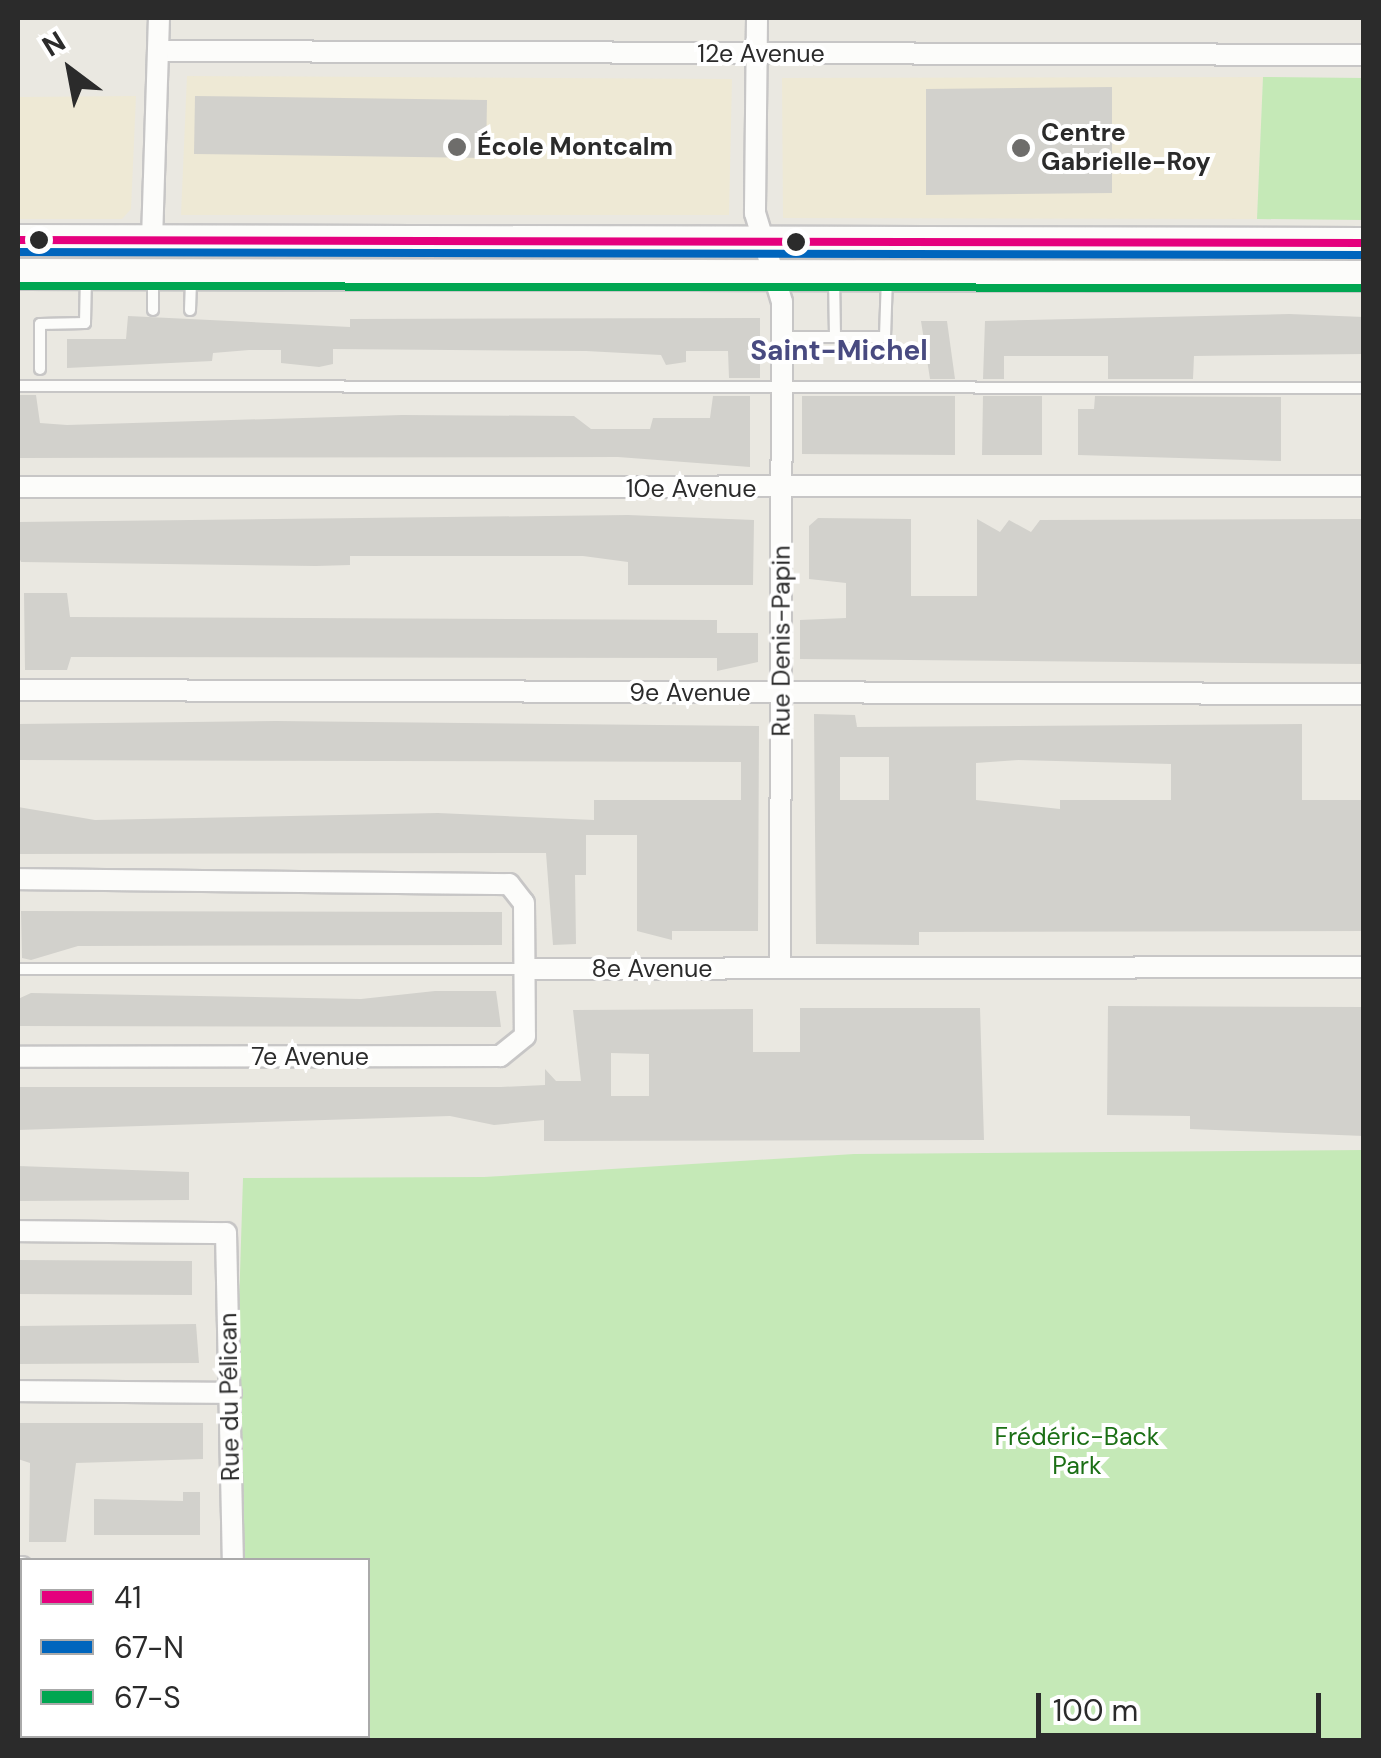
<!DOCTYPE html>
<meta charset="utf-8">
<style>
body{margin:0}
#map{position:relative;width:1381px;height:1758px;overflow:hidden;background:#eae8e1;font-family:"DM Sans",sans-serif}
div>[style]{position:absolute}
[style*='--x']{left:calc(var(--x)*1px);top:calc(var(--y)*1px);width:calc(var(--w)*1px);rotate:calc(var(--a)*1deg)}
.education>*{inset:0;background:#eee9d5}
.green>*{inset:0;background:#c5e9b7}
.building>*{inset:0;background:#d2d1cc}
.roads{filter:drop-shadow(2px 0 #c7c6c6) drop-shadow(-2px 0 #c7c6c6) drop-shadow(0 2px #c7c6c6) drop-shadow(0 -2px #c7c6c6)}
.lane>*{height:10px;margin:-5px;padding:0 5px;transform-origin:5px;border-radius:5px;background:#fcfcfa}
.street>*{height:20px;margin:-10px;padding:0 10px;transform-origin:10px;border-radius:10px;background:#fcfcfa}
.secondary>*{height:30px;margin:-15px;padding:0 15px;transform-origin:15px;border-radius:15px;background:#fcfcfa}
.bus-1>*{height:8px;margin:-4px;padding:0 4px;transform-origin:4px;border-radius:4px;background:#e5007d}
.bus-2>*{height:8px;margin:-4px;padding:0 4px;transform-origin:4px;border-radius:4px;background:#0065bd}
.bus-3>*{height:8px;margin:-4px;padding:0 4px;transform-origin:4px;border-radius:4px;background:#00a651}
.dots>*{width:28px;height:28px;translate:-50% -50%;box-sizing:border-box;border:5px solid #fff;border-radius:50%}
span{translate:-50% -50%;white-space:nowrap;text-align:center;line-height:1.15;-webkit-text-stroke:8px #fff;paint-order:stroke}
.street-label{font-size:25px;color:#2b2b2b}
.poi-label{font-size:25px;color:#2b2b2b;font-weight:700}
.left{translate:0 -50%;text-align:left}
.park-label{font-size:25px;color:#1b6f15}
.neighbourhood-label{font-size:28px;color:#484a80;font-weight:700}
.frame{position:absolute;inset:0;border:20px solid #2b2b2b;pointer-events:none}
.legend{position:absolute;left:20px;top:1558px;width:350px;height:180px;box-sizing:border-box;background:#fff;border:2px solid #aaa;margin:0;padding:12px 18px;list-style:none;font-size:30px;color:#2b2b2b}
.legend li{display:flex;align-items:center;gap:20px;height:50px}
.legend b{width:50px;border:2px solid #aaa}
.north{position:absolute;left:20px;top:20px;width:100px;height:100px;-webkit-text-stroke:8px #fff;paint-order:stroke;rotate:328deg;font-size:28px;font-weight:700;line-height:40px;text-align:center;color:#2b2b2b}
.north::after{content:'';display:block;margin:auto;width:35px;height:45px;background:#2b2b2b;clip-path:polygon(50% 0,100% 100%,50% 72%,0 100%)}
.scale{position:absolute;left:1036px;top:1693px;width:285px;height:45px;box-sizing:border-box;border:5px solid #2b2b2b;border-top:0;padding-left:12px;font-size:30px;line-height:35px;white-space:nowrap;color:#2b2b2b;-webkit-text-stroke:8px #fff;paint-order:stroke}
</style>
<div id="map">
<div class="education">
<i style="clip-path:polygon(187px 76px,732px 79px,729px 215px,181px 215px)"></i>
<i style="clip-path:polygon(1263px 77px,1257px 219px,783px 218px,782px 78px)"></i>
<i style="clip-path:polygon(136px 96px,131px 209px,122px 219px,18px 219px,18px 97px)"></i>
</div>
<div class="green">
<i style="clip-path:polygon(1263px 77px,1363px 78px,1363px 220px,1257px 219px)"></i>
<i style="clip-path:polygon(1363px 1150px,1363px 1740px,18px 1740px,18px 1675px,22px 1736px,368px 1736px,368px 1560px,231px 1560px,243px 1178px,484px 1177px,854px 1154px)"></i>
</div>
<div class="building">
<i style="clip-path:polygon(1112px 87px,1112px 193px,926px 195px,926px 89px)"></i>
<i style="clip-path:polygon(195px 96px,487px 100px,486px 158px,194px 154px)"></i>
<i style="clip-path:polygon(1289px 314px,1364px 317px,1364px 354px,1194px 356px,1193px 379px,1108px 379px,1108px 356px,1004px 356px,1004px 379px,983px 379px,985px 321px)"></i>
<i style="clip-path:polygon(128px 316px,350px 327px,350px 319px,760px 318px,760px 378px,729px 378px,728px 351px,686px 351px,686px 362px,666px 365px,661px 355px,586px 351px,333px 349px,333px 364px,319px 367px,281px 363px,281px 350px,249px 350px,213px 353px,212px 361px,67px 368px,67px 339px,126px 339px)"></i>
<i style="clip-path:polygon(921px 321px,947px 321px,955px 379px,930px 379px)"></i>
<i style="clip-path:polygon(18px 395px,36px 395px,40px 423px,67px 425px,402px 415px,574px 416px,591px 429px,650px 429px,653px 418px,710px 418px,713px 396px,750px 396px,750px 467px,618px 457px,18px 458px)"></i>
<i style="clip-path:polygon(802px 396px,955px 396px,955px 455px,802px 454px)"></i>
<i style="clip-path:polygon(983px 396px,1042px 396px,1042px 455px,982px 455px)"></i>
<i style="clip-path:polygon(1095px 396px,1281px 397px,1281px 461px,1078px 455px,1078px 409px,1094px 409px)"></i>
<i style="clip-path:polygon(628px 515px,754px 520px,753px 585px,628px 585px,628px 562px,583px 556px,350px 556px,350px 565px,316px 566px,21px 562px,18px 555px,18px 522px)"></i>
<i style="clip-path:polygon(818px 518px,911px 519px,911px 596px,977px 596px,977px 519px,1000px 532px,1009px 520px,1031px 532px,1040px 520px,1364px 519px,1364px 664px,800px 659px,800px 620px,846px 618px,846px 583px,809px 579px,809px 526px)"></i>
<i style="clip-path:polygon(24px 593px,67px 593px,70px 617px,717px 620px,717px 633px,758px 633px,758px 662px,717px 671px,717px 658px,71px 657px,67px 670px,25px 670px)"></i>
<i style="clip-path:polygon(evenodd,814px 714px,855px 715px,857px 727px,1302px 724px,1302px 800px,1364px 800px,1364px 931px,919px 932px,919px 945px,816px 944px,814px 714px,840px 757px,889px 757px,889px 800px,840px 800px,840px 757px,814px 714px,1018px 760px,1171px 764px,1171px 800px,1060px 800px,1060px 809px,976px 800px,976px 763px,1018px 760px)"></i>
<i style="clip-path:polygon(276px 721px,759px 726px,758px 931px,672px 931px,672px 940px,637px 931px,637px 835px,586px 835px,586px 875px,575px 875px,576px 944px,553px 945px,546px 853px,18px 854px,18px 807px,95px 820px,438px 813px,594px 820px,594px 800px,741px 800px,741px 762px,18px 760px,18px 724px)"></i>
<i style="clip-path:polygon(21px 911px,502px 912px,502px 945px,78px 946px,31px 960px,22px 958px)"></i>
<i style="clip-path:polygon(435px 991px,496px 991px,501px 1027px,18px 1026px,18px 999px,31px 993px,361px 999px)"></i>
<i style="clip-path:polygon(1108px 1006px,1364px 1007px,1364px 1136px,1190px 1129px,1190px 1116px,1107px 1115px)"></i>
<i style="clip-path:polygon(evenodd,800px 1008px,980px 1008px,984px 1140px,544px 1141px,544px 1120px,494px 1125px,450px 1116px,18px 1130px,18px 1087px,501px 1087px,545px 1085px,545px 1069px,556px 1081px,581px 1081px,573px 1010px,753px 1009px,753px 1052px,800px 1052px,800px 1008px,611px 1053px,649px 1054px,649px 1096px,611px 1096px,611px 1053px)"></i>
<i style="clip-path:polygon(18px 1166px,189px 1172px,189px 1200px,18px 1201px)"></i>
<i style="clip-path:polygon(18px 1260px,192px 1261px,192px 1295px,18px 1294px)"></i>
<i style="clip-path:polygon(196px 1324px,199px 1363px,19px 1364px,19px 1326px)"></i>
<i style="clip-path:polygon(18px 1423px,203px 1423px,203px 1459px,76px 1463px,66px 1542px,29px 1542px,30px 1463px,18px 1459px)"></i>
<i style="clip-path:polygon(183px 1492px,200px 1492px,200px 1535px,94px 1535px,94px 1499px,183px 1501px)"></i>
</div>
<div class="roads">
<div class="lane">
<i style="--x:834;--y:278;--w:59;--a:89"></i>
<i style="--x:153;--y:310;--w:34;--a:-90"></i>
<i style="--x:190;--y:310;--w:34;--a:-88"></i>
<i style="--x:783;--y:337;--w:102;--a:0"></i>
<i style="--x:885;--y:337;--w:61;--a:-88.1"></i>
<i style="--x:40;--y:369;--w:45;--a:-90"></i>
<i style="--x:40;--y:324;--w:45;--a:-1.3"></i>
<i style="--x:85;--y:323;--w:48;--a:-88.8"></i>
<i style="--x:18;--y:386;--w:1346;--a:0.09"></i>
<i style="--x:18;--y:969;--w:506;--a:0"></i>
</div>
<div class="street">
<i style="--x:757;--y:18;--w:195;--a:90.6"></i>
<i style="--x:755;--y:213;--w:93;--a:73.1"></i>
<i style="--x:782;--y:302;--w:666;--a:90.17"></i>
<i style="--x:158;--y:51;--w:1206;--a:0.19"></i>
<i style="--x:152;--y:240;--w:222;--a:-88.2"></i>
<i style="--x:18;--y:487;--w:1346;--a:-0.04"></i>
<i style="--x:18;--y:690;--w:1346;--a:0.17"></i>
<i style="--x:18;--y:879;--w:491;--a:0.6"></i>
<i style="--x:509;--y:884;--w:24;--a:52"></i>
<i style="--x:524;--y:903;--w:133;--a:89.6"></i>
<i style="--x:525;--y:1036;--w:32;--a:141"></i>
<i style="--x:500;--y:1056;--w:482;--a:179.9"></i>
<i style="--x:524;--y:969;--w:840;--a:-0.14"></i>
<i style="--x:18;--y:1231;--w:208;--a:0.6"></i>
<i style="--x:226;--y:1233;--w:327;--a:88.8"></i>
<i style="--x:18;--y:1391;--w:213;--a:0.5"></i>
<i style="--x:18;--y:1567;--w:4;--a:0"></i>
</div>
<div class="secondary">
<i style="--x:18;--y:240;--w:1346;--a:0.13"></i>
<i style="--x:18;--y:274;--w:1346;--a:0.09"></i>
</div>
</div>
<div class="bus-1">
<i style="--x:18;--y:240;--w:1346;--a:0.13"></i>
</div>
<div class="bus-2">
<i style="--x:18;--y:252;--w:1346;--a:0.13"></i>
</div>
<div class="bus-3">
<i style="--x:18;--y:286;--w:1346;--a:0.09"></i>
</div>
<div class="dots">
<i style="left:457px;top:147px;background:#6e6d6b"></i>
<i style="left:1021px;top:148px;background:#6e6d6b"></i>
<i style="left:39px;top:240px;background:#2b2b2b"></i>
<i style="left:796px;top:242px;background:#2b2b2b"></i>
</div>
<div class="street-label">
<span style="left:761px;top:54px">12e Avenue</span>
<span style="left:691px;top:489px">10e Avenue</span>
<span style="left:782px;top:641px;rotate:-90deg">Rue Denis-Papin</span>
<span style="left:690px;top:693px">9e Avenue</span>
<span style="left:652px;top:969px">8e Avenue</span>
<span style="left:310px;top:1057px">7e Avenue</span>
<span style="left:230px;top:1397px;rotate:-91deg">Rue du Pélican</span>
</div>
<div class="poi-label">
<span class="left" style="left:1041px;top:148px">Centre<br>Gabrielle-Roy</span>
<span class="left" style="left:477px;top:147px">École Montcalm</span>
</div>
<div class="park-label">
<span style="left:1077px;top:1452px">Frédéric-Back<br>Park</span>
</div>
<div class="neighbourhood-label">
<span style="left:839px;top:351px">Saint-Michel</span>
</div>
<div class="frame"></div>
<ul class="legend">
<li><b style="height:12px;background:#e5007d"></b>41</li>
<li><b style="height:12px;background:#0065bd"></b>67-N</li>
<li><b style="height:12px;background:#00a651"></b>67-S</li>
</ul>
<div class="north">N</div>
<div class="scale">100 m</div>
</div>
